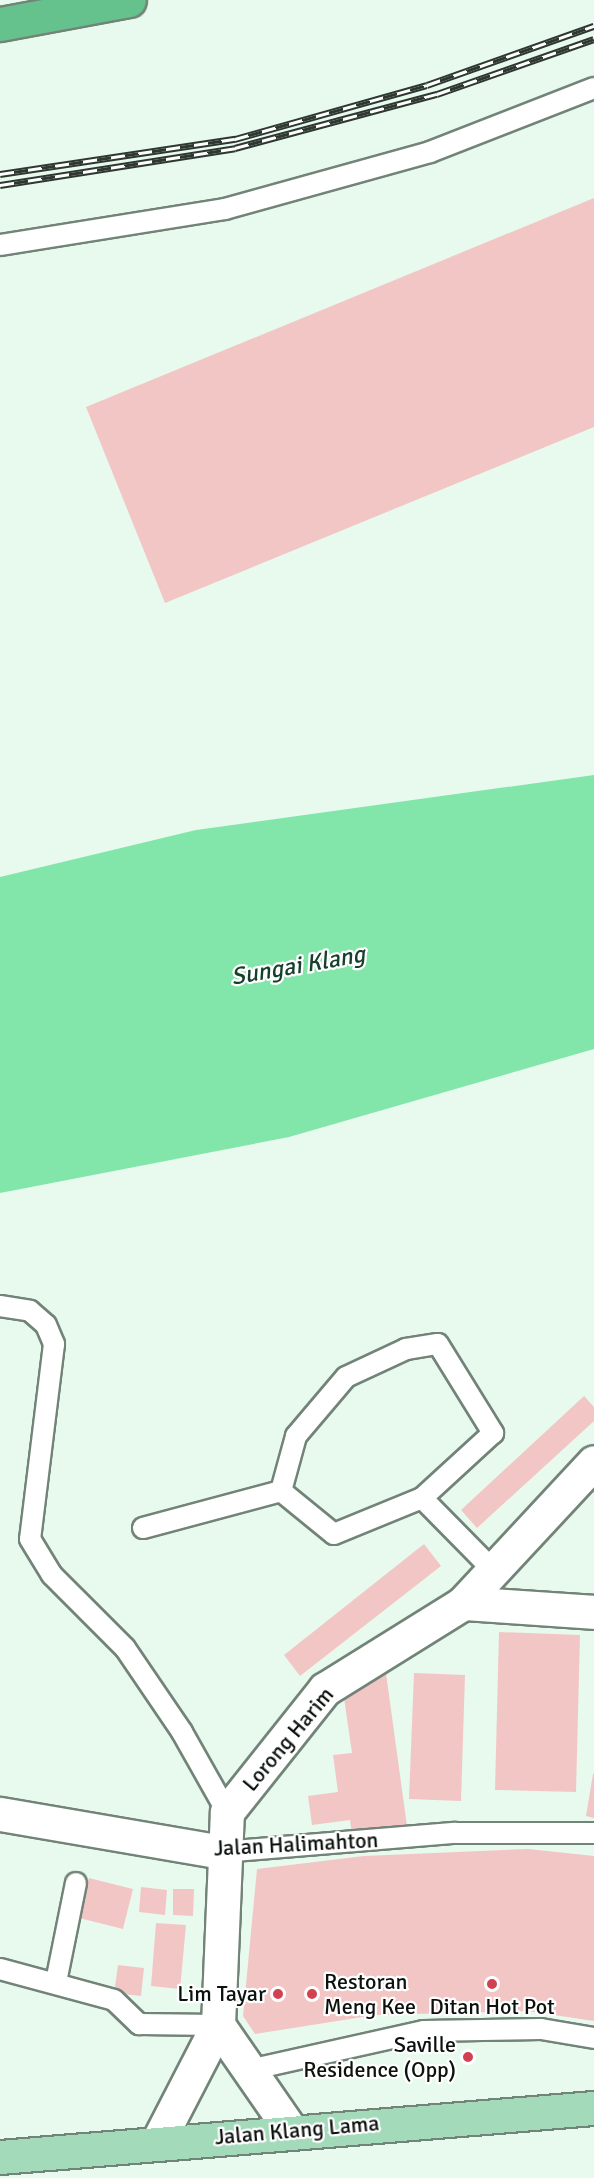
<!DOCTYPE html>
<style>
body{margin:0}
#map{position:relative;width:594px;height:2178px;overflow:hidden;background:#e7faed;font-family:Signika,sans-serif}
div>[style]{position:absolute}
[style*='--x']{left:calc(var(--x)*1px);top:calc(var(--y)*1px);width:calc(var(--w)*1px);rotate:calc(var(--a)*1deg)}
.water>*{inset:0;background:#82e6ab}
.building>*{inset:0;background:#f3c6c6}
.roads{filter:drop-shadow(2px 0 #728378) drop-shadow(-2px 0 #728378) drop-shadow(0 2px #728378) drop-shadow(0 -2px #728378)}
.lane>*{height:20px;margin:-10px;padding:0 10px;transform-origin:10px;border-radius:10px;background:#fff}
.street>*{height:33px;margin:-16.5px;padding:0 16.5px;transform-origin:16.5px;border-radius:16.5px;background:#fff}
.primary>*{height:33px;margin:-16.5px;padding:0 16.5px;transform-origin:16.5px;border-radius:16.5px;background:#a3daba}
.highway>*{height:33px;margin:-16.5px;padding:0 16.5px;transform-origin:16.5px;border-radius:16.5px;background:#65c28c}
.rail>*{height:7px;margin-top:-3.5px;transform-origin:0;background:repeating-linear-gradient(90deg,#fff 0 14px,#2f3731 0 28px);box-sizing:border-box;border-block:2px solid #2f3731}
.dots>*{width:16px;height:16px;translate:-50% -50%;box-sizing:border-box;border:3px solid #fff;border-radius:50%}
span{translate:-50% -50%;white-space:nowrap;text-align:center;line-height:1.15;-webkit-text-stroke:4.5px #fff;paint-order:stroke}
.street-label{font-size:22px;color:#0b110d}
.poi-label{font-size:22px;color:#0b110d}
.left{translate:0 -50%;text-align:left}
.right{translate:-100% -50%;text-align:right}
.water-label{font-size:24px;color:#154029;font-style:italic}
</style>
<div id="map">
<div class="water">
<i style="clip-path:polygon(594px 775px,594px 1049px,289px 1137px,0 1193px,0 877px,196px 830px)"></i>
</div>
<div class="building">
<i style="clip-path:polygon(594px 198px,594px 427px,165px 603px,86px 407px)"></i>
<i style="clip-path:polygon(584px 1396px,594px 1407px,594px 1421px,477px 1528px,461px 1510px)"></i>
<i style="clip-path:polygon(424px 1544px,441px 1566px,300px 1676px,284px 1655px)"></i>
<i style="clip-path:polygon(499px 1632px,580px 1635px,576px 1792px,495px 1790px)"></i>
<i style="clip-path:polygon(385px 1666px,407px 1826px,352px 1835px,350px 1820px,312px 1825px,308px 1796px,338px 1792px,333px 1755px,352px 1753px,343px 1691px)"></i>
<i style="clip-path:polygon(414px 1673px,465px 1675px,461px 1801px,409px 1799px)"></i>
<i style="clip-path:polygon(593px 1774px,594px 1774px,594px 1818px,586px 1816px)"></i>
<i style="clip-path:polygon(528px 1849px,594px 1856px,594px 2021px,527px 2011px,375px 2015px,255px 2034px,243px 2016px,257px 1869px,364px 1856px)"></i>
<i style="clip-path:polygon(89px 1878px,133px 1889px,123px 1929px,79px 1918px)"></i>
<i style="clip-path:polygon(141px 1887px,167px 1890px,165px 1915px,139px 1912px)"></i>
<i style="clip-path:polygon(173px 1889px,194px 1889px,193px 1916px,173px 1915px)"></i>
<i style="clip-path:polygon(156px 1923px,186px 1925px,180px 1989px,151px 1986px)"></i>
<i style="clip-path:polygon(118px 1965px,144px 1968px,141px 1996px,114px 1993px)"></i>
</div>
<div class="roads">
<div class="lane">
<i style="--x:0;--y:245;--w:228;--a:-9.1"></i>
<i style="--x:225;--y:209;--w:213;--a:-15.5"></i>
<i style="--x:430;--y:152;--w:176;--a:-21.3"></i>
<i style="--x:0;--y:1306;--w:30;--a:9"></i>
<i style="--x:30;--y:1311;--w:21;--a:41"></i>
<i style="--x:46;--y:1325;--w:21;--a:67"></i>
<i style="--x:54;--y:1344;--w:196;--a:97"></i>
<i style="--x:30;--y:1539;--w:42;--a:58.6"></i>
<i style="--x:52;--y:1575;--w:103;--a:45"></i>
<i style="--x:125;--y:1648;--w:102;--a:55.8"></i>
<i style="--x:182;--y:1732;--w:92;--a:60.6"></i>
<i style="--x:281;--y:1491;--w:57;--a:-74.7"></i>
<i style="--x:296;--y:1436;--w:77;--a:-49.7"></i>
<i style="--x:346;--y:1377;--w:66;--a:-25"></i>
<i style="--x:406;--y:1349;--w:32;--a:-9"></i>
<i style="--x:438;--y:1344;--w:105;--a:58.3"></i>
<i style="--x:493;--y:1433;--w:96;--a:137.5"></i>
<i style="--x:143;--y:1528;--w:143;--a:-15"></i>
<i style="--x:281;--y:1491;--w:68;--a:39.1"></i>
<i style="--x:334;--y:1534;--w:95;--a:-22.2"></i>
<i style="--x:422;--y:1498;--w:101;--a:45.4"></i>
<i style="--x:222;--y:1852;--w:234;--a:-4.7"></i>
<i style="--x:455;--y:1833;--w:139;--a:0"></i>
<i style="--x:0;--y:1969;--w:118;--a:15.2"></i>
<i style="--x:114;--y:2000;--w:35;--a:44"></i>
<i style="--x:139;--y:2024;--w:79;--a:0.7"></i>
<i style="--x:56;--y:1982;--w:101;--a:-78.6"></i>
<i style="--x:249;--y:2070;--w:179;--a:-12.6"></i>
<i style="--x:424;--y:2031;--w:117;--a:-1"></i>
<i style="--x:541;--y:2029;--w:54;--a:9.6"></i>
</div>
<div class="street">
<i style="--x:463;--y:1603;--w:131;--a:3.9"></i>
<i style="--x:0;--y:1814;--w:225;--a:9.7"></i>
<i style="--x:218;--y:2025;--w:126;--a:55.3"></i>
<i style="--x:158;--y:2141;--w:131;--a:-62.7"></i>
<i style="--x:218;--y:2025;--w:213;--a:-87.6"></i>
<i style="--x:227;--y:1812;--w:157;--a:-51.5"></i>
<i style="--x:325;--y:1689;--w:163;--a:-31.9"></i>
<i style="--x:463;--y:1603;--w:192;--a:-47.1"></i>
</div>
<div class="primary">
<i style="--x:0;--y:2157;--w:596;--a:-4.72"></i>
</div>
<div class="highway">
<i style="--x:0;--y:24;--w:131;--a:-10.5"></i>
</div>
</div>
<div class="rail">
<i style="--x:0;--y:174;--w:238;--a:-8.5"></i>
<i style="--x:235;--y:139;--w:199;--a:-15.7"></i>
<i style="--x:427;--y:85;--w:177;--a:-19.5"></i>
<i style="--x:0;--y:185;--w:238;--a:-8.9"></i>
<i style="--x:235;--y:148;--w:209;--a:-15"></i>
<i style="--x:437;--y:94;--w:166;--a:-19.3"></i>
</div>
<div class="dots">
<i style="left:492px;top:1984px;background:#d14150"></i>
<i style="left:278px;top:1994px;background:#d14150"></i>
<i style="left:312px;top:1994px;background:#d14150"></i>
<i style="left:468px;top:2057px;background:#d14150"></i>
</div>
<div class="street-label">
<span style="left:288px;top:1739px;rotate:-50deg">Lorong Harim</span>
<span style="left:296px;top:1844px;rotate:-3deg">Jalan Halimahton</span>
<span style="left:297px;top:2130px;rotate:-5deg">Jalan Klang Lama</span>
</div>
<div class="poi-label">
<span class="left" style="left:324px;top:1994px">Restoran<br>Meng Kee</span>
<span class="right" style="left:266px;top:1994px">Lim Tayar</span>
<span style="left:492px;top:2007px">Ditan Hot Pot</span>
<span class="right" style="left:456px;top:2057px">Saville<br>Residence (Opp)</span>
</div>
<div class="water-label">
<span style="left:298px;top:966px;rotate:-10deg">Sungai Klang</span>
</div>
</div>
